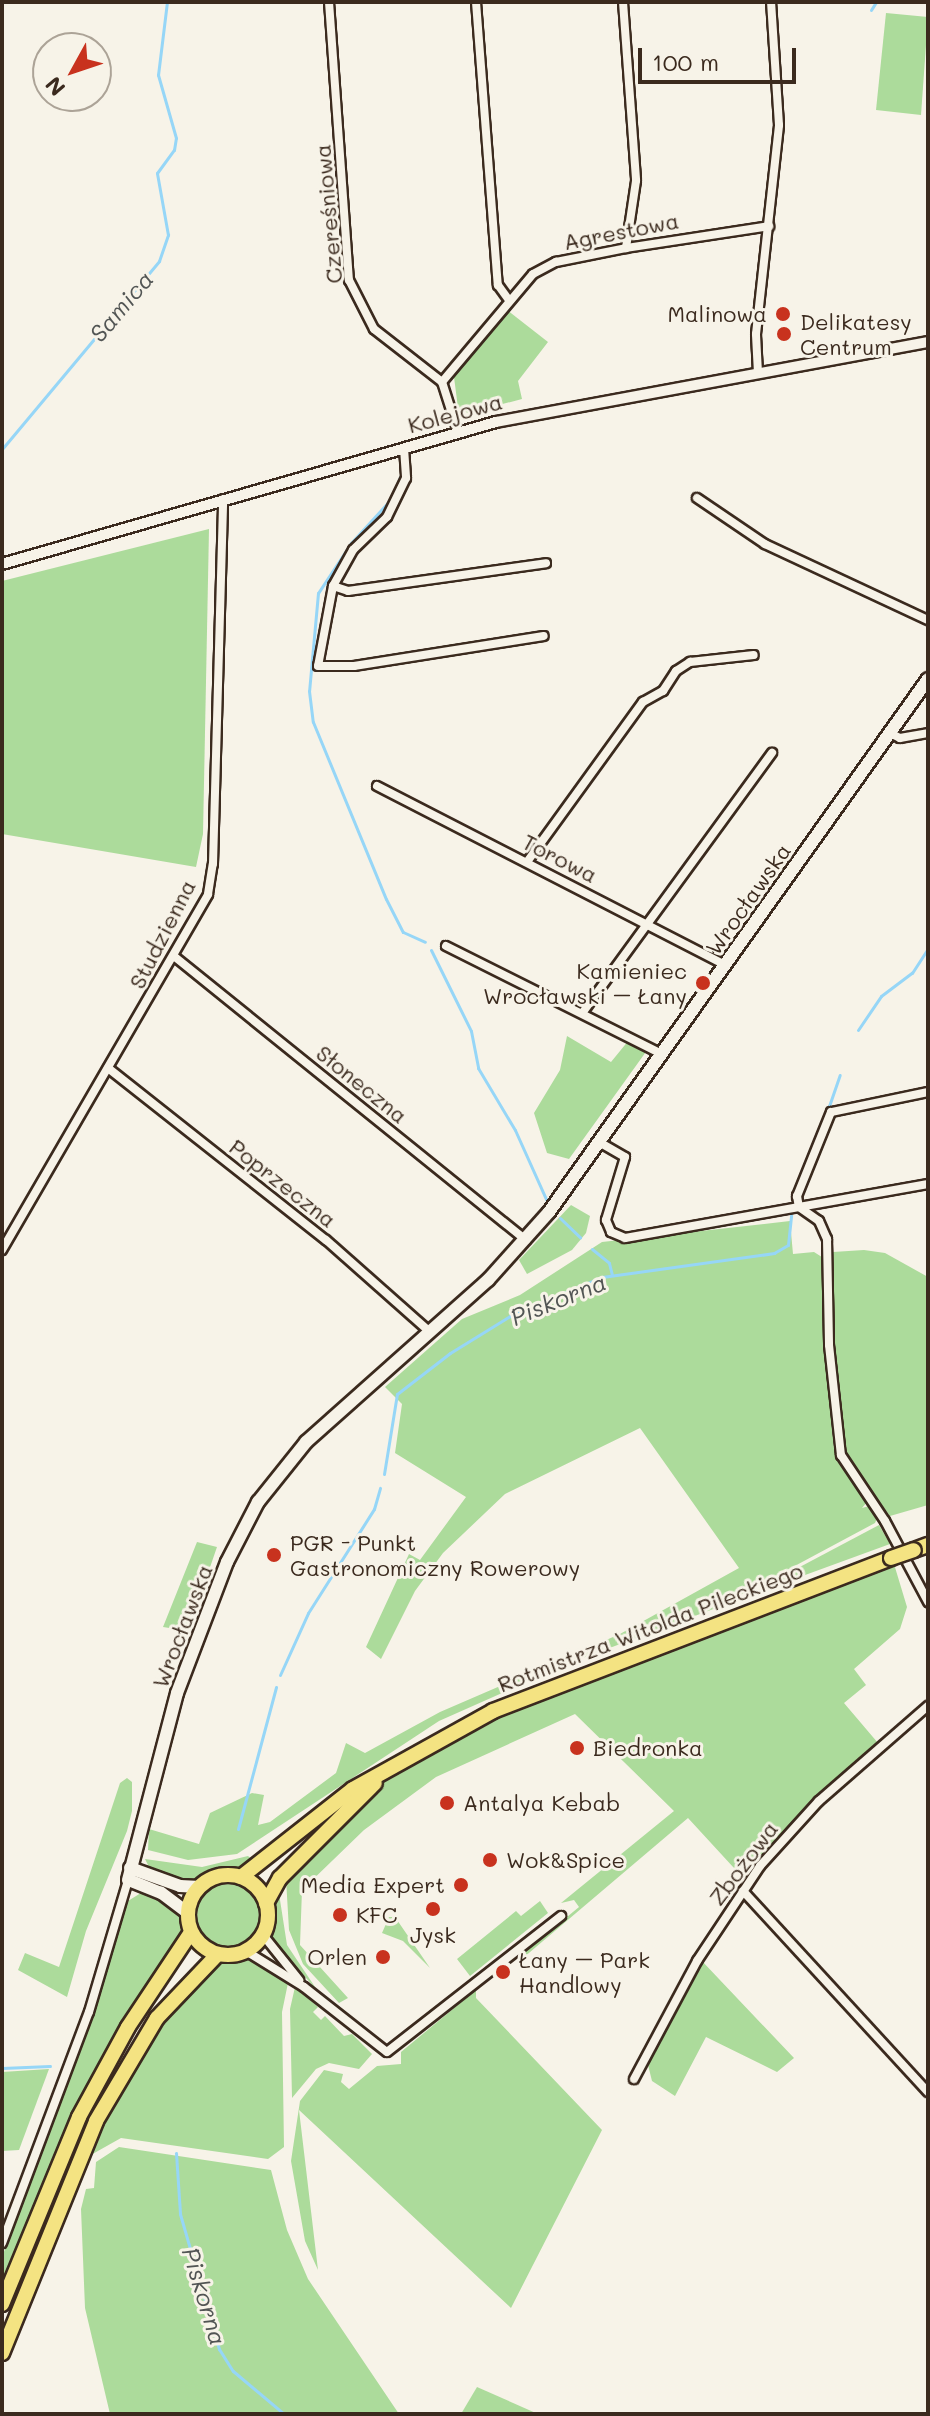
<!DOCTYPE html>
<meta charset="utf-8">
<style>
body{margin:0}
#map{position:relative;width:930px;height:2416px;overflow:hidden;background:#f7f3e8;font-family:Mali,sans-serif}
div>[style]{position:absolute}
[style*='--x']{left:calc(var(--x)*1px);top:calc(var(--y)*1px);width:calc(var(--w)*1px);rotate:calc(var(--a)*1deg)}
.green>*{inset:0;background:#acdb9b}
.round{border-radius:50%}
.stream>*{height:3px;margin:-1.5px;padding:0 1.5px;transform-origin:1.5px;border-radius:1.5px;background:#96d6f7}
.roads{filter:drop-shadow(2px 0 #3b2a1e) drop-shadow(-2px 0 #3b2a1e) drop-shadow(0 2px #3b2a1e) drop-shadow(0 -2px #3b2a1e)}
.minor>*{height:8px;margin:-4px;padding:0 4px;transform-origin:4px;border-radius:4px;background:#f7f3e8}
.tertiary>*{height:10px;margin:-5px;padding:0 5px;transform-origin:5px;border-radius:5px;background:#f7f3e8}
.secondary>*{height:12px;margin:-6px;padding:0 6px;transform-origin:6px;border-radius:6px;background:#f7f3e8}
.primary>*{height:14px;margin:-7px;padding:0 7px;transform-origin:7px;border-radius:7px;background:#f4e382}
.primary>.ring{margin:-7px;padding:0;box-sizing:content-box;background:none;border:14px solid #f4e382;border-radius:50%}
.bridges{filter:drop-shadow(2px 0 #3b2a1e) drop-shadow(-2px 0 #3b2a1e) drop-shadow(0 2px #3b2a1e) drop-shadow(0 -2px #3b2a1e)}
.primary-bridge>*{height:14px;margin:-7px;padding:0 7px;transform-origin:7px;border-radius:7px;background:#f4e382}
.dots>*{width:22px;height:22px;translate:-50% -50%;box-sizing:border-box;border:4px solid #f7f3e8;border-radius:50%}
span{translate:-50% -50%;white-space:nowrap;text-align:center;line-height:1.15;-webkit-text-stroke:6px #f7f3e8;paint-order:stroke}
.street-label{font-size:22px;color:#3b2a1e}
.poi-label{font-size:22px;color:#3b2a1e}
.right{translate:-100% -50%;text-align:right}
.left{translate:0 -50%;text-align:left}
.water-label{font-size:24px;color:#525554;font-style:italic}
.frame{position:absolute;inset:0;border:4px solid #3b2a1e;pointer-events:none}
.north{position:absolute;left:32px;top:32px;width:80px;height:80px;box-sizing:border-box;background:#f7f3e8;border:2px solid #aca397;border-radius:50%;rotate:230deg;font-size:22px;font-weight:700;line-height:32px;text-align:center;color:#3b2a1e}
.north::after{content:'';display:block;margin:auto;width:28px;height:36px;background:#c8321e;clip-path:polygon(50% 0,100% 100%,50% 72%,0 100%)}
.scale{position:absolute;left:638px;top:48px;width:158px;height:36px;box-sizing:border-box;border:4px solid #3b2a1e;border-top:0;padding-left:10px;font-size:24px;line-height:28px;white-space:nowrap;color:#3b2a1e;-webkit-text-stroke:6px #f7f3e8;paint-order:stroke}
</style>
<div id="map">
<div class="green">
<i style="clip-path:polygon(886px 13px,928px 17px,921px 115px,876px 110px)"></i>
<i style="clip-path:polygon(507px 310px,548px 342px,518px 381px,522px 399px,468px 413px,458px 408px,454px 377px)"></i>
<i style="clip-path:polygon(209px 529px,203px 834px,196px 867px,2px 834px,2px 581px)"></i>
<i style="clip-path:polygon(567px 1036px,611px 1062px,629px 1040px,648px 1049px,569px 1159px,547px 1153px,534px 1113px,560px 1070px)"></i>
<i style="clip-path:polygon(571px 1205px,590px 1216px,586px 1233px,572px 1250px,527px 1274px,519px 1260px)"></i>
<i style="clip-path:polygon(790px 1221px,793px 1254px,814px 1252px,825px 1259px,825px 1355px,834px 1449px,867px 1502px,862px 1508px,869px 1506px,878px 1516px,875px 1523px,716px 1608px,567px 1664px,439px 1721px,237px 1854px,188px 1860px,148px 1850px,149px 1829px,199px 1844px,210px 1813px,252px 1793px,264px 1795px,258px 1825px,270px 1822px,336px 1773px,346px 1743px,365px 1753px,440px 1712px,620px 1634px,739px 1568px,640px 1428px,505px 1494px,443px 1553px,415px 1591px,381px 1659px,366px 1647px,409px 1554px,420px 1560px,466px 1497px,395px 1453px,402px 1404px,385px 1387px,462px 1319px,520px 1295px,602px 1242px)"></i>
<i style="clip-path:polygon(864px 1250px,885px 1253px,928px 1277px,928px 1505px,890px 1516px,846px 1459px,834px 1374px,833px 1252px)"></i>
<i style="clip-path:polygon(879px 1525px,890px 1544px,745px 1597px,779px 1578px)"></i>
<i style="clip-path:polygon(197px 1542px,217px 1547px,188px 1631px,163px 1627px)"></i>
<i style="clip-path:polygon(887px 1551px,480px 1711px,400px 1755px,261px 1851px,369px 1772px,481px 1707px)"></i>
<i style="clip-path:polygon(894px 1564px,907px 1607px,900px 1629px,854px 1669px,866px 1685px,844px 1703px,878px 1743px,796px 1818px,745px 1880px,688px 1818px,523px 1958px,521px 1955px,579px 1907px,574px 1900px,561px 1903px,674px 1811px,575px 1714px,436px 1777px,364px 1830px,302px 1890px,300px 1945px,348px 1998px,339px 2003px,303px 1964px,289px 1930px,286px 1879px,388px 1777px,515px 1707px)"></i>
<i style="clip-path:polygon(127px 1778px,132px 1782px,132px 1811px,127px 1831px,86px 1931px,67px 1997px,18px 1970px,25px 1953px,59px 1967px,120px 1783px)"></i>
<i style="clip-path:polygon(248px 1856px,254px 1861px,239px 1870px,212px 1872px,185px 1883px,150px 1869px,145px 1859px,202px 1867px)"></i>
<i class="round" style="left:197px;top:1884px;width:62px;height:62px"></i>
<i style="clip-path:polygon(278px 1887px,287px 1945px,317px 1990px,272px 1941px)"></i>
<i style="clip-path:polygon(144px 1891px,181px 1914px,184px 1933px,72px 2114px,2px 2286px,2px 2257px,85px 2039px,128px 1901px)"></i>
<i style="clip-path:polygon(540px 1901px,548px 1913px,470px 1976px,457px 1959px,516px 1911px,521px 1916px)"></i>
<i style="clip-path:polygon(389px 1917px,395px 1917px,430px 1968px,403px 1941px,382px 1933px)"></i>
<i style="clip-path:polygon(254px 1958px,288px 1983px,282px 2012px,284px 2147px,268px 2159px,121px 2138px,89px 2156px,114px 2100px,172px 2006px,210px 1966px)"></i>
<i style="clip-path:polygon(701px 1960px,794px 2058px,777px 2072px,706px 2037px,675px 2096px,652px 2081px,647px 2061px)"></i>
<i style="clip-path:polygon(295px 1987px,318px 2007px,313px 2012px,321px 2020px,325px 2016px,344px 2036px,352px 2034px,372px 2054px,359px 2069px,329px 2063px,316px 2069px,292px 2098px,290px 2009px)"></i>
<i style="clip-path:polygon(476px 1990px,476px 1998px,602px 2130px,511px 2308px,299px 2110px,318px 2270px,305px 2241px,291px 2161px,300px 2101px,324px 2070px,343px 2074px,341px 2082px,349px 2089px,377px 2066px,401px 2064px,401px 2052px)"></i>
<i style="clip-path:polygon(49px 2069px,19px 2150px,2px 2151px,2px 2072px)"></i>
<i style="clip-path:polygon(119px 2147px,271px 2170px,287px 2230px,308px 2279px,399px 2414px,110px 2414px,85px 2308px,81px 2209px,86px 2189px,94px 2188px,96px 2162px)"></i>
<i style="clip-path:polygon(477px 2387px,538px 2414px,461px 2414px)"></i>
</div>
<div class="stream">
<i style="--x:871;--y:10;--w:9;--a:-58"></i>
<i style="--x:2;--y:449;--w:245;--a:-50.1"></i>
<i style="--x:159;--y:261;--w:28;--a:-71"></i>
<i style="--x:168;--y:235;--w:63;--a:-100.1"></i>
<i style="--x:157;--y:173;--w:29;--a:-54"></i>
<i style="--x:174;--y:150;--w:12;--a:-81"></i>
<i style="--x:176;--y:138;--w:66;--a:-105.9"></i>
<i style="--x:158;--y:75;--w:74;--a:-83"></i>
<i style="--x:400;--y:477;--w:22;--a:111"></i>
<i style="--x:392;--y:498;--w:61;--a:132.3"></i>
<i style="--x:351;--y:543;--w:60;--a:123.4"></i>
<i style="--x:318;--y:593;--w:98;--a:95.2"></i>
<i style="--x:309;--y:691;--w:31;--a:83"></i>
<i style="--x:313;--y:722;--w:191;--a:67.6"></i>
<i style="--x:386;--y:899;--w:37;--a:63"></i>
<i style="--x:403;--y:932;--w:24;--a:24"></i>
<i style="--x:431;--y:950;--w:90;--a:63.7"></i>
<i style="--x:471;--y:1031;--w:38;--a:79"></i>
<i style="--x:478;--y:1068;--w:72;--a:59.2"></i>
<i style="--x:515;--y:1130;--w:76;--a:65.8"></i>
<i style="--x:858;--y:1030;--w:41;--a:-55.9"></i>
<i style="--x:881;--y:996;--w:39;--a:-37"></i>
<i style="--x:912;--y:973;--w:30;--a:-57"></i>
<i style="--x:828;--y:1109;--w:36;--a:-71"></i>
<i style="--x:560;--y:1218;--w:28;--a:44"></i>
<i style="--x:592;--y:1249;--w:22;--a:39"></i>
<i style="--x:609;--y:1263;--w:12;--a:76"></i>
<i style="--x:384;--y:1474;--w:81;--a:-80.8"></i>
<i style="--x:397;--y:1394;--w:67;--a:-37.7"></i>
<i style="--x:450;--y:1353;--w:70;--a:-31.7"></i>
<i style="--x:510;--y:1316;--w:100;--a:-23"></i>
<i style="--x:602;--y:1277;--w:174;--a:-7.9"></i>
<i style="--x:774;--y:1253;--w:16;--a:-30"></i>
<i style="--x:788;--y:1245;--w:30;--a:-84"></i>
<i style="--x:280;--y:1675;--w:68;--a:-65.7"></i>
<i style="--x:308;--y:1613;--w:123;--a:-57.6"></i>
<i style="--x:374;--y:1509;--w:22;--a:-74"></i>
<i style="--x:238;--y:1829;--w:147;--a:-75"></i>
<i style="--x:2;--y:2068;--w:48;--a:-2.4"></i>
<i style="--x:176;--y:2153;--w:61;--a:86.2"></i>
<i style="--x:180;--y:2214;--w:141;--a:73.9"></i>
<i style="--x:219;--y:2349;--w:26;--a:58"></i>
<i style="--x:233;--y:2371;--w:67;--a:40.1"></i>
</div>
<div class="roads">
<div class="minor">
<i style="--x:329;--y:2;--w:279;--a:85.9"></i>
<i style="--x:349;--y:280;--w:55;--a:63"></i>
<i style="--x:374;--y:329;--w:86;--a:37.9"></i>
<i style="--x:476;--y:2;--w:284;--a:85.6"></i>
<i style="--x:498;--y:285;--w:17;--a:54"></i>
<i style="--x:623;--y:2;--w:179;--a:85.8"></i>
<i style="--x:636;--y:181;--w:68;--a:98.5"></i>
<i style="--x:758;--y:373;--w:39;--a:-93"></i>
<i style="--x:756;--y:334;--w:210;--a:-83.7"></i>
<i style="--x:779;--y:125;--w:123;--a:-93.7"></i>
<i style="--x:458;--y:432;--w:52;--a:-107.7"></i>
<i style="--x:442;--y:382;--w:141;--a:-49.9"></i>
<i style="--x:533;--y:274;--w:26;--a:-28"></i>
<i style="--x:556;--y:262;--w:71;--a:-11.3"></i>
<i style="--x:626;--y:248;--w:145;--a:-8.7"></i>
<i style="--x:404;--y:448;--w:30;--a:86"></i>
<i style="--x:406;--y:478;--w:43;--a:116"></i>
<i style="--x:387;--y:517;--w:47;--a:135.9"></i>
<i style="--x:353;--y:550;--w:41;--a:119.1"></i>
<i style="--x:333;--y:586;--w:81;--a:100.6"></i>
<i style="--x:318;--y:666;--w:36;--a:0"></i>
<i style="--x:354;--y:666;--w:192;--a:-9"></i>
<i style="--x:697;--y:498;--w:82;--a:34.1"></i>
<i style="--x:765;--y:544;--w:180;--a:25"></i>
<i style="--x:333;--y:586;--w:16;--a:18"></i>
<i style="--x:348;--y:591;--w:200;--a:-8"></i>
<i style="--x:890;--y:733;--w:11;--a:27"></i>
<i style="--x:900;--y:738;--w:28;--a:-10"></i>
<i style="--x:377;--y:786;--w:391;--a:27.2"></i>
<i style="--x:527;--y:862;--w:198;--a:-54.1"></i>
<i style="--x:643;--y:702;--w:23;--a:-29"></i>
<i style="--x:663;--y:691;--w:24;--a:-57"></i>
<i style="--x:676;--y:671;--w:17;--a:-33"></i>
<i style="--x:690;--y:662;--w:64;--a:-6.2"></i>
<i style="--x:446;--y:946;--w:241;--a:26.6"></i>
<i style="--x:175;--y:957;--w:451;--a:38.9"></i>
<i style="--x:583;--y:1012;--w:321;--a:-53.9"></i>
<i style="--x:108;--y:1068;--w:278;--a:38.3"></i>
<i style="--x:326;--y:1240;--w:139;--a:41.5"></i>
<i style="--x:928;--y:1092;--w:99;--a:168.3"></i>
<i style="--x:831;--y:1112;--w:91;--a:112"></i>
<i style="--x:797;--y:1196;--w:11;--a:80"></i>
<i style="--x:799;--y:1207;--w:24;--a:35"></i>
<i style="--x:819;--y:1221;--w:20;--a:66"></i>
<i style="--x:827;--y:1239;--w:106;--a:88.9"></i>
<i style="--x:829;--y:1345;--w:111;--a:83.8"></i>
<i style="--x:841;--y:1455;--w:79;--a:56.3"></i>
<i style="--x:885;--y:1521;--w:92;--a:62"></i>
<i style="--x:599;--y:1142;--w:30;--a:30"></i>
<i style="--x:625;--y:1157;--w:66;--a:106.8"></i>
<i style="--x:606;--y:1220;--w:13;--a:67"></i>
<i style="--x:611;--y:1232;--w:15;--a:23"></i>
<i style="--x:625;--y:1238;--w:308;--a:-10.1"></i>
<i style="--x:2;--y:1250;--w:411;--a:-59.9"></i>
<i style="--x:208;--y:894;--w:30;--a:-81"></i>
<i style="--x:213;--y:864;--w:365;--a:-88.4"></i>
<i style="--x:743;--y:1891;--w:273;--a:47.4"></i>
<i style="--x:263;--y:1935;--w:58;--a:51.3"></i>
<i style="--x:246;--y:1951;--w:68;--a:31.8"></i>
<i style="--x:304;--y:1987;--w:105;--a:38.1"></i>
<i style="--x:387;--y:2052;--w:221;--a:-38"></i>
<i style="--x:634;--y:2079;--w:134;--a:-61.9"></i>
<i style="--x:697;--y:1961;--w:114;--a:-56.4"></i>
<i style="--x:760;--y:1866;--w:88;--a:-47.8"></i>
<i style="--x:819;--y:1801;--w:145;--a:-41.1"></i>
<i style="--x:2;--y:2243;--w:247;--a:-69.4"></i>
<i style="--x:89;--y:2012;--w:138;--a:-73.5"></i>
</div>
<div class="tertiary">
<i style="--x:2;--y:564;--w:514;--a:-16.04"></i>
<i style="--x:496;--y:422;--w:439;--a:-10.5"></i>
</div>
<div class="secondary">
<i style="--x:130;--y:1868;--w:53;--a:19.8"></i>
<i style="--x:180;--y:1886;--w:20;--a:3"></i>
<i style="--x:188;--y:1913;--w:34;--a:-143"></i>
<i style="--x:161;--y:1893;--w:35;--a:-158"></i>
<i style="--x:128;--y:1880;--w:193;--a:-75.3"></i>
<i style="--x:177;--y:1693;--w:140;--a:-69.1"></i>
<i style="--x:227;--y:1562;--w:68;--a:-62.7"></i>
<i style="--x:258;--y:1502;--w:77;--a:-51.3"></i>
<i style="--x:306;--y:1442;--w:244;--a:-41.7"></i>
<i style="--x:488;--y:1280;--w:91;--a:-48.1"></i>
<i style="--x:549;--y:1212;--w:654;--a:-54.58"></i>
</div>
<div class="primary">
<i style="--x:914;--y:1550;--w:15;--a:-20"></i>
<i class="ring" style="left:188px;top:1875px;width:66px;height:66px"></i>
<i style="--x:241;--y:1877;--w:142;--a:-38.2"></i>
<i style="--x:353;--y:1789;--w:160;--a:-29.1"></i>
<i style="--x:493;--y:1711;--w:426;--a:-21"></i>
<i style="--x:266;--y:1903;--w:29;--a:-61"></i>
<i style="--x:280;--y:1878;--w:134;--a:-45"></i>
<i style="--x:2;--y:2304;--w:202;--a:-67.6"></i>
<i style="--x:79;--y:2117;--w:102;--a:-61.4"></i>
<i style="--x:128;--y:2027;--w:114;--a:-56.4"></i>
<i style="--x:2;--y:2353;--w:250;--a:-67.9"></i>
<i style="--x:96;--y:2121;--w:120;--a:-59.4"></i>
<i style="--x:157;--y:2018;--w:87;--a:-46.4"></i>
</div>
</div>
<div class="bridges">
<div class="primary-bridge">
<i style="--x:891;--y:1558;--w:24;--a:-19"></i>
</div>
</div>
<div class="dots">
<i style="left:783px;top:314px;background:#c8321e"></i>
<i style="left:784px;top:334px;background:#c8321e"></i>
<i style="left:703px;top:983px;background:#c8321e"></i>
<i style="left:274px;top:1555px;background:#c8321e"></i>
<i style="left:577px;top:1748px;background:#c8321e"></i>
<i style="left:447px;top:1803px;background:#c8321e"></i>
<i style="left:490px;top:1860px;background:#c8321e"></i>
<i style="left:461px;top:1885px;background:#c8321e"></i>
<i style="left:433px;top:1909px;background:#c8321e"></i>
<i style="left:340px;top:1915px;background:#c8321e"></i>
<i style="left:383px;top:1957px;background:#c8321e"></i>
<i style="left:503px;top:1972px;background:#c8321e"></i>
</div>
<div class="street-label">
<span style="left:328px;top:214px;rotate:-95deg">Czereśniowa</span>
<span style="left:621px;top:231px;rotate:-11deg">Agrestowa</span>
<span style="left:455px;top:413px;rotate:-15deg">Kolejowa</span>
<span style="left:560px;top:858px;rotate:27deg">Torowa</span>
<span style="left:748px;top:899px;rotate:-55deg">Wrocławska</span>
<span style="left:162px;top:934px;rotate:-63deg">Studzienna</span>
<span style="left:362px;top:1084px;rotate:39deg">Słoneczna</span>
<span style="left:283px;top:1183px;rotate:38deg">Poprzeczna</span>
<span style="left:182px;top:1626px;rotate:-69deg">Wrocławska</span>
<span style="left:650px;top:1627px;rotate:-21deg">Rotmistrza Witolda Pileckiego</span>
<span style="left:743px;top:1863px;rotate:-53deg">Zbożowa</span>
</div>
<div class="poi-label">
<span class="right" style="left:767px;top:314px">Malinowa</span>
<span class="left" style="left:800px;top:334px">Delikatesy<br>Centrum</span>
<span class="right" style="left:687px;top:983px">Kamieniec<br>Wrocławski – Łany</span>
<span class="left" style="left:290px;top:1555px">PGR - Punkt<br>Gastronomiczny Rowerowy</span>
<span class="left" style="left:593px;top:1748px">Biedronka</span>
<span class="left" style="left:463px;top:1803px">Antalya Kebab</span>
<span class="left" style="left:506px;top:1860px">Wok&amp;Spice</span>
<span class="right" style="left:445px;top:1885px">Media Expert</span>
<span class="left" style="left:356px;top:1915px">KFC</span>
<span style="left:433px;top:1935px">Jysk</span>
<span class="right" style="left:367px;top:1957px">Orlen</span>
<span class="left" style="left:519px;top:1972px">Łany – Park<br>Handlowy</span>
</div>
<div class="water-label">
<span style="left:121px;top:306px;rotate:-50deg">Samica</span>
<span style="left:558px;top:1299px;rotate:-22deg">Piskorna</span>
<span style="left:205px;top:2296px;rotate:73deg">Piskorna</span>
</div>
<div class="frame"></div>
<div class="north">N</div>
<div class="scale">100 m</div>
</div>
